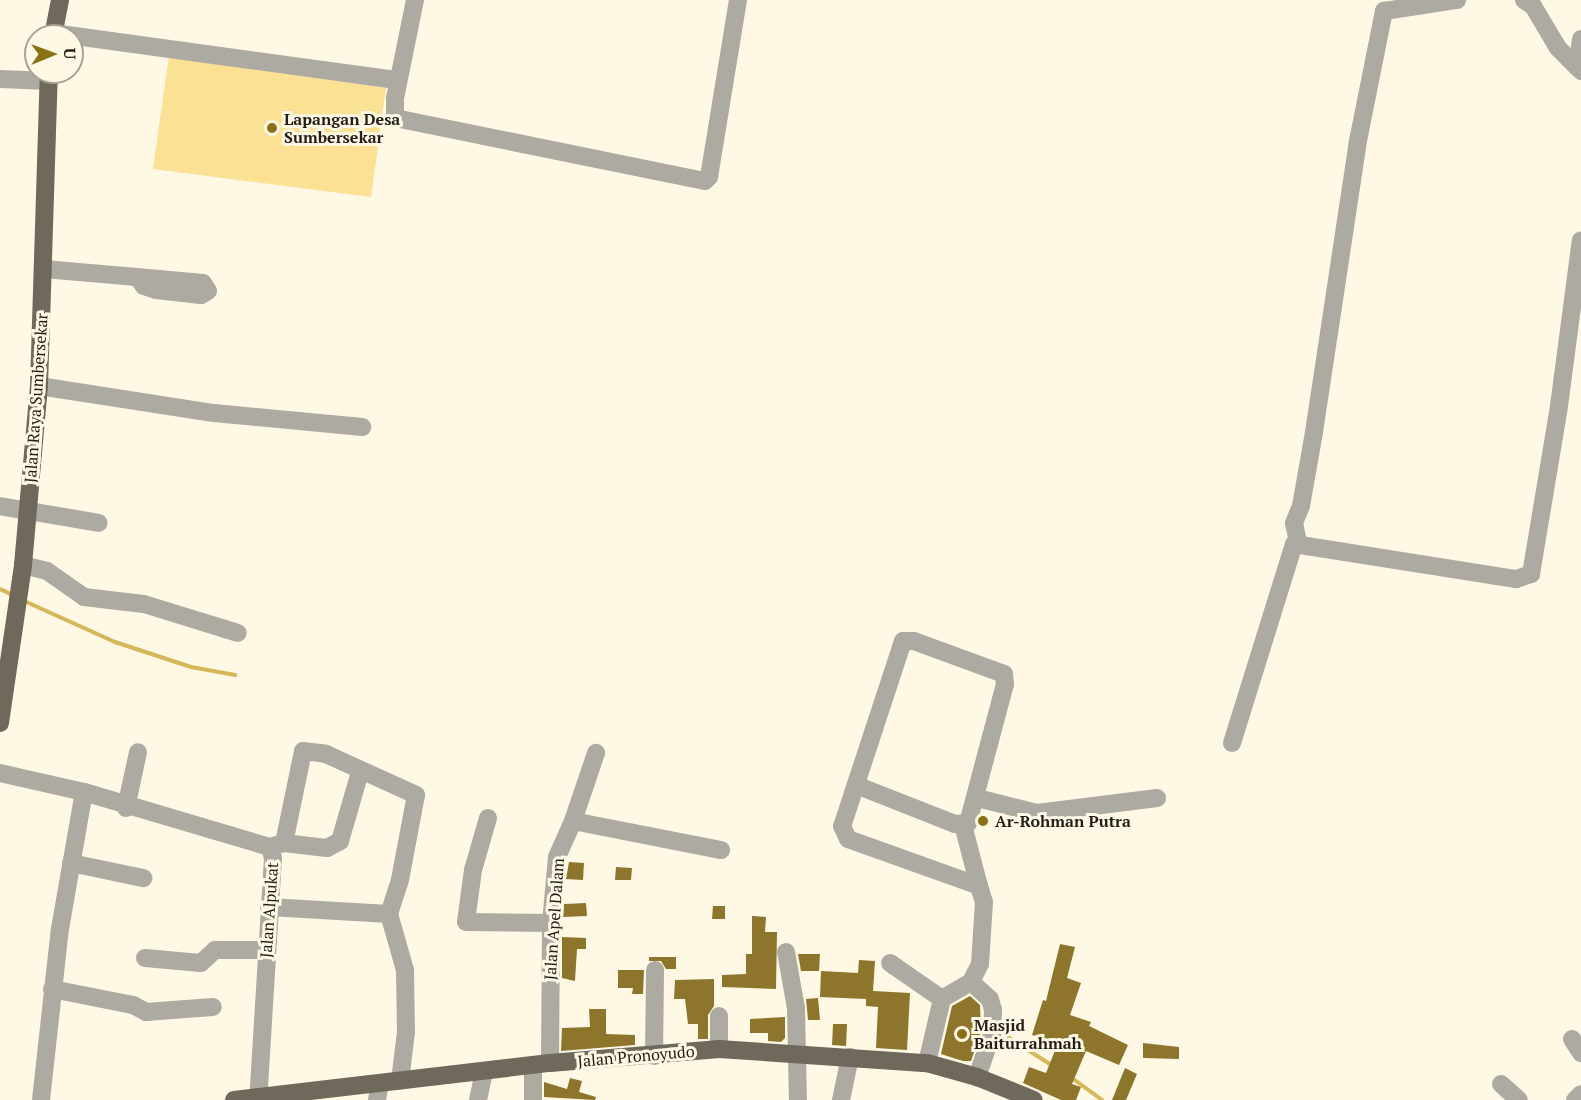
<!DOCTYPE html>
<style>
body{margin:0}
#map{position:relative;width:1581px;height:1100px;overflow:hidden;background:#fff8e4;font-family:"PT Serif",serif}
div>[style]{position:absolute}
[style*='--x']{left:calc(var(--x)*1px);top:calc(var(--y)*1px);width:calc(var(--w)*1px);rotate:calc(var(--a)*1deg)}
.green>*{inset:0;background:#fbe194}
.stream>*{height:4px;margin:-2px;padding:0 2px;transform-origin:2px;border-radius:2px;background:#d6b757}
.building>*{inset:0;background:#8d762c}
.minor>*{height:18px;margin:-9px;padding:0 9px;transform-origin:9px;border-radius:9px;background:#adaaa1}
.major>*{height:18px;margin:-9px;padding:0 9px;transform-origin:9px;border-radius:9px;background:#6e695a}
.dots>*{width:16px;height:16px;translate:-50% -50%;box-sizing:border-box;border:3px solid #fff8e4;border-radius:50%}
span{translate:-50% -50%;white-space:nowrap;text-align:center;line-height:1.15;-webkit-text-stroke:6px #fff8e4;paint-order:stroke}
.poi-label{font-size:16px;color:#211e17;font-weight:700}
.left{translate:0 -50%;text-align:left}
.street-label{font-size:16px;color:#211e17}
.north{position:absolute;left:24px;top:24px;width:60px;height:60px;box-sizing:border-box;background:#fff8e4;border:2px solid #a6a192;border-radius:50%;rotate:89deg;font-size:16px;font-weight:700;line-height:24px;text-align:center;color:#211e17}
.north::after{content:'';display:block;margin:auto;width:21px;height:27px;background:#8b7113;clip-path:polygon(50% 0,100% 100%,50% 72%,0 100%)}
</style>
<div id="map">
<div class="green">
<i style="clip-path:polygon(169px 56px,386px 88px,371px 197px,153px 169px)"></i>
</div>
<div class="stream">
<i style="--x:0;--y:589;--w:14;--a:25"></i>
<i style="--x:22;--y:600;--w:102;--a:24.3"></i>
<i style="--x:115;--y:642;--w:80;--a:18.2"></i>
<i style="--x:191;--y:667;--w:45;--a:10.3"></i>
<i style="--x:999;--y:1023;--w:18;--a:56"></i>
<i style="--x:1009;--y:1038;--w:52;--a:32.5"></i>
<i style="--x:1072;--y:1078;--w:37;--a:36"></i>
</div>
<div class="building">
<i style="clip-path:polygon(569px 862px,584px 863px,583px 880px,566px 879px)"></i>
<i style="clip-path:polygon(616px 867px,632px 868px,631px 880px,615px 880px)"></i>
<i style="clip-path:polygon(586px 903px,587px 916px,563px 917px,564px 904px)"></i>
<i style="clip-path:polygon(713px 906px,725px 906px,725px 919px,712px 919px)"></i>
<i style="clip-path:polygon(752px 916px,766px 917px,765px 932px,777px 932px,776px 989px,722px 987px,722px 975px,746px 974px,746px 954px,752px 954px)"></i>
<i style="clip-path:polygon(562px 937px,586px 938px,586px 949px,577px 949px,575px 981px,562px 978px)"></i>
<i style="clip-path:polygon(1060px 944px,1075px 947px,1067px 978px,1081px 983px,1070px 1015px,1091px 1022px,1089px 1026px,1128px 1045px,1119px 1065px,1086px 1051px,1072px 1084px,1081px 1087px,1076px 1100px,1061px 1100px,1023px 1083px,1029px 1067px,1046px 1073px,1058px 1043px,1032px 1035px,1043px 1000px,1046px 1001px)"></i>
<i style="clip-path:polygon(798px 954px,820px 954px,819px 971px,801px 971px)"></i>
<i style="clip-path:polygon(649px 957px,676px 957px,676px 969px,666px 969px,661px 961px,649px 961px)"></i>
<i style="clip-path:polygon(859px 960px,875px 961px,873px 991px,910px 993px,907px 1050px,876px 1048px,878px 1007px,866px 1006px,866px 999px,820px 997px,821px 971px,858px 973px)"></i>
<i style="clip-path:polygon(618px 970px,644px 970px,643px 994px,632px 994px,633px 988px,618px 988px)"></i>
<i style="clip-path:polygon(714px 979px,714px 1006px,708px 1015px,708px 1039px,698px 1039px,698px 1024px,688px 1024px,685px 999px,674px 999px,675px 980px)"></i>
<i style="clip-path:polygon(970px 996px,980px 1005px,981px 1032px,971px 1061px,963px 1061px,941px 1054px,952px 1006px)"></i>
<i style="clip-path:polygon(818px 998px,820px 1020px,808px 1020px,806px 999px)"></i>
<i style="clip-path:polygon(589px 1009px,606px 1009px,606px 1034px,635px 1035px,635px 1045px,561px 1051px,562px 1028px,590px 1027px)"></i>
<i style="clip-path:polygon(785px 1017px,785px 1038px,781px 1042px,768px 1041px,768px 1033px,750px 1033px,750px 1019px)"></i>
<i style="clip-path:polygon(833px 1024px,847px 1024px,846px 1046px,832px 1045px)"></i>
<i style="clip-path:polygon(1143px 1043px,1179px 1047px,1179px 1059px,1143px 1058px)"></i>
<i style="clip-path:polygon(1125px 1068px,1137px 1074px,1126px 1100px,1112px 1100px)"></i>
<i style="clip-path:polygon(570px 1078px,582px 1081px,579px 1092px,596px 1097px,595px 1100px,544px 1097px,544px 1082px,567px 1089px)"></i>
</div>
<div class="minor">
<i style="--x:415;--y:0;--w:100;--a:101.5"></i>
<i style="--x:395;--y:98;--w:20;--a:90"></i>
<i style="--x:395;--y:118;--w:316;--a:11.5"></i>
<i style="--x:705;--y:181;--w:6;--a:-45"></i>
<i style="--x:709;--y:177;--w:179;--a:-80.7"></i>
<i style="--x:1524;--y:0;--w:11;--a:34"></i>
<i style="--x:1533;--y:6;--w:49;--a:59.2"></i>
<i style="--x:1558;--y:48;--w:27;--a:45"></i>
<i style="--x:53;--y:33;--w:348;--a:7.8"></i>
<i style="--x:1581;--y:39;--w:28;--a:98"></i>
<i style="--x:1577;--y:67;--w:6;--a:45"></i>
<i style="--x:0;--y:79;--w:49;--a:2.3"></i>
<i style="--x:44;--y:269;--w:93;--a:4.9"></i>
<i style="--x:137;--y:277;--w:66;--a:5.2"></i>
<i style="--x:203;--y:283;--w:9;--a:58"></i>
<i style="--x:208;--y:291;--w:8;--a:150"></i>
<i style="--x:201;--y:295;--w:45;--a:-173.7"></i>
<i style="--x:156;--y:290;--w:13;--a:-162"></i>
<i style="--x:144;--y:286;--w:11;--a:-128"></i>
<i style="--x:39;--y:386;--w:177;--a:8.8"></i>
<i style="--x:214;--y:413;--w:149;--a:5.4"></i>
<i style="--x:0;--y:506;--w:100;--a:9.7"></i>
<i style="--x:1298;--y:542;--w:19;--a:-102"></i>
<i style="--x:1294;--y:523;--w:18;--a:-68"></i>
<i style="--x:1301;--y:506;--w:75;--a:-80"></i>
<i style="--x:1314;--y:432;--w:289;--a:-81.4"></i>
<i style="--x:1357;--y:146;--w:138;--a:-78.7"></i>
<i style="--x:1384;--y:11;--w:74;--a:-8.6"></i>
<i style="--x:23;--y:565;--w:25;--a:14"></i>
<i style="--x:47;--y:571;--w:45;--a:35.1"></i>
<i style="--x:84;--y:597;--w:60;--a:6.7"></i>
<i style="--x:144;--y:604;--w:98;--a:17.1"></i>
<i style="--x:1232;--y:743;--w:208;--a:-72.7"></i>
<i style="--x:1294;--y:544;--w:225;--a:9"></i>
<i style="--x:1516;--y:579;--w:16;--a:-18"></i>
<i style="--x:1531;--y:574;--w:170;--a:-80.5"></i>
<i style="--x:1559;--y:406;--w:167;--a:-82.5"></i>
<i style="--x:0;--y:773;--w:86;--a:12.7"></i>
<i style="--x:84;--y:792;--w:194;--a:16.5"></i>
<i style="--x:270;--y:847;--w:11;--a:75"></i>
<i style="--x:273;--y:858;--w:242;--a:93.5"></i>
<i style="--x:856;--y:785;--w:106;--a:21.5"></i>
<i style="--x:955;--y:824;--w:13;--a:-4"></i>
<i style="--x:968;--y:823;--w:144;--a:-75.1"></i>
<i style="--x:1005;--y:684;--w:10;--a:-96"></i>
<i style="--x:1004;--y:674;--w:96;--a:-159.9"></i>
<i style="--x:914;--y:641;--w:11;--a:180"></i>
<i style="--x:903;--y:641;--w:195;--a:108.2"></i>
<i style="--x:842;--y:826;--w:14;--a:65"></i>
<i style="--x:848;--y:839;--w:139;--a:19.7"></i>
<i style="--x:979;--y:886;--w:17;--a:73"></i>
<i style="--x:984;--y:902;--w:62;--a:93.7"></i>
<i style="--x:980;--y:964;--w:20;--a:117"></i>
<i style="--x:971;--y:982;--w:34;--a:150"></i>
<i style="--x:942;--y:999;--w:66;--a:103.2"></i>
<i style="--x:977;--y:798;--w:62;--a:14"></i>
<i style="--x:1037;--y:813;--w:121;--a:-7.1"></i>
<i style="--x:126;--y:808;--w:57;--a:-77.9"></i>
<i style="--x:488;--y:818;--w:54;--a:106.1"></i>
<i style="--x:473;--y:870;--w:52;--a:97.7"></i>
<i style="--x:466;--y:922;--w:85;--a:0.7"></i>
<i style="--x:573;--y:821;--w:72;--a:-71.3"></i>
<i style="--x:963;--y:825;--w:63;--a:75.3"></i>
<i style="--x:284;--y:843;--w:43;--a:6.6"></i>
<i style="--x:327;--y:848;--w:15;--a:-28"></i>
<i style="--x:340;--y:841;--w:72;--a:-73.8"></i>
<i style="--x:270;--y:847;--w:15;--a:-16"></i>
<i style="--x:284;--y:843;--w:94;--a:-78.3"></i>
<i style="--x:303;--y:751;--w:23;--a:7"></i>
<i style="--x:326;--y:754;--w:99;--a:24.5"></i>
<i style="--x:416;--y:795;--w:86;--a:100.7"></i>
<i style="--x:400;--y:880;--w:36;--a:108"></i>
<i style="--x:389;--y:914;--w:58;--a:74.1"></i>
<i style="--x:405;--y:970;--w:62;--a:89.1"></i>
<i style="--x:406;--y:1032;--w:49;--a:97"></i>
<i style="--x:71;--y:863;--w:74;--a:11.8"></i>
<i style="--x:269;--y:907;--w:120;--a:3.3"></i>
<i style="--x:786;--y:952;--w:57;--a:79.9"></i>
<i style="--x:796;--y:1008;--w:92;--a:88.8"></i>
<i style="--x:145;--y:958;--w:56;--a:5.1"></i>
<i style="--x:201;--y:963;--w:19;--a:-43"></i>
<i style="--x:215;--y:950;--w:51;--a:0"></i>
<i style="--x:890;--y:963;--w:63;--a:34.7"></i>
<i style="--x:971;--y:982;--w:25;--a:42"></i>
<i style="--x:990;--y:999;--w:11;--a:75"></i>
<i style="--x:993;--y:1010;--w:24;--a:92"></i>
<i style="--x:992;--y:1034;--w:46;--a:109.2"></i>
<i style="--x:52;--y:989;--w:83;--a:11.2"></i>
<i style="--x:133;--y:1005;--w:15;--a:28"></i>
<i style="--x:146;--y:1012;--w:67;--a:-4.3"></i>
<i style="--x:1572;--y:1039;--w:17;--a:57"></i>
<i style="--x:719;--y:1049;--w:33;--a:-90"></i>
<i style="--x:654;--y:1056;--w:86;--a:-89.3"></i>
<i style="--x:550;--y:1063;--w:140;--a:-89.6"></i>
<i style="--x:551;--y:923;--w:66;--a:-84.8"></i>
<i style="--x:557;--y:857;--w:39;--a:-66"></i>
<i style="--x:573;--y:821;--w:151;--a:11.1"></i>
<i style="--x:533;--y:1065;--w:35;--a:90"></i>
<i style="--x:1501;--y:1084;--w:24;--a:42"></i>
<i style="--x:41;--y:1100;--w:172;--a:-83.7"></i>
<i style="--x:60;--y:929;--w:139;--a:-80.1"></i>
<i style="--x:377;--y:1100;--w:17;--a:-80"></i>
<i style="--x:478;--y:1100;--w:30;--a:-78"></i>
<i style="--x:841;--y:1100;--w:44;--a:-78.2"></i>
<i style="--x:1575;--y:1100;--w:8;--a:-45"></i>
</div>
<div class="major">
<i style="--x:53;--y:36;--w:37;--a:-79"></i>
<i style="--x:0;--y:723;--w:160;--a:-81.7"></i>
<i style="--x:23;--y:565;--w:180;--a:-84.9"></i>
<i style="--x:39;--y:386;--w:314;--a:-88.2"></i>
<i style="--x:234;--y:1100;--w:318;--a:-6.7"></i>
<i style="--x:550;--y:1063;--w:170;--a:-4.7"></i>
<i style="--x:719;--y:1049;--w:208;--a:3.9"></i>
<i style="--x:927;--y:1063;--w:52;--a:15.6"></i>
<i style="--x:977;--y:1077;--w:61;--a:22"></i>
</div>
<div class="dots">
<i style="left:272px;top:128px;background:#8b7113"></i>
<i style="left:983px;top:821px;background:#8b7113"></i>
<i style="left:962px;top:1034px;background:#8b7113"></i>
</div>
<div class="poi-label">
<span class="left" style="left:284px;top:128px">Lapangan Desa<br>Sumbersekar</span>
<span class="left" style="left:995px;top:821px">Ar-Rohman Putra</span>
<span class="left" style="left:974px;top:1034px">Masjid<br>Baiturrahmah</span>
</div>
<div class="street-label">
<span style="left:36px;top:398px;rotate:-86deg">Jalan Raya Sumbersekar</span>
<span style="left:269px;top:910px;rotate:-86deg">Jalan Alpukat</span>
<span style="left:554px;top:919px;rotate:-86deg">Jalan Apel Dalam</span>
<span style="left:636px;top:1056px;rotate:-5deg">Jalan Pronoyudo</span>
</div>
<div class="north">U</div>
</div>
